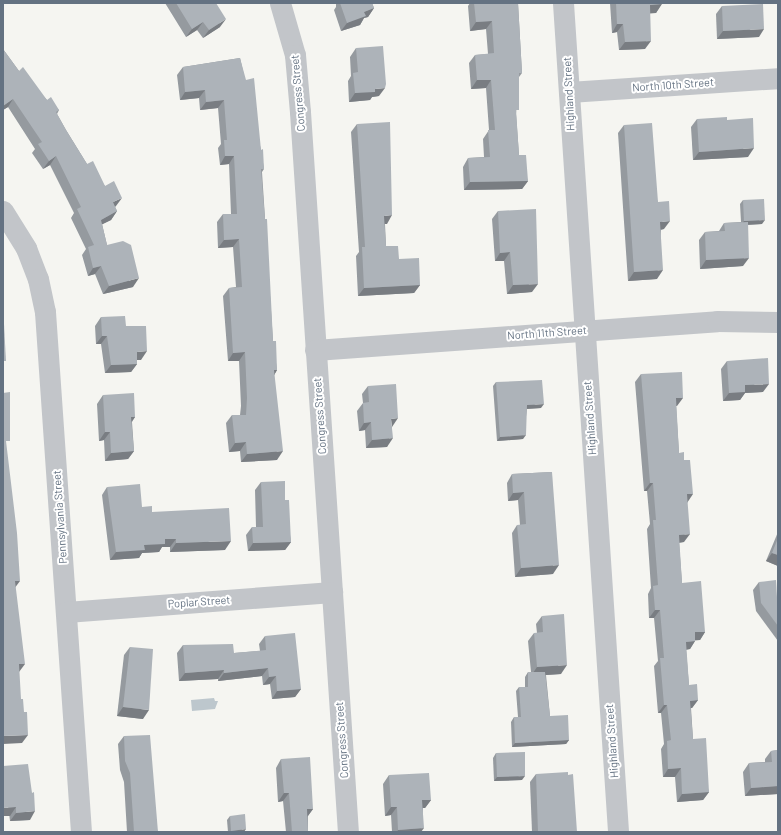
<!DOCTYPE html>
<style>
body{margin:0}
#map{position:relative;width:781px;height:835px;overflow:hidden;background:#f5f5f1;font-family:Barlow,sans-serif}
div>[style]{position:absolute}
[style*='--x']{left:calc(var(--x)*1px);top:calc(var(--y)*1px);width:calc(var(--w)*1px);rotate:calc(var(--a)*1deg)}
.water>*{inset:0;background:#bdc7cd}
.street>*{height:21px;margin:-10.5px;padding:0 10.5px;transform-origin:10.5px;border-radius:10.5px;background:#c2c5c9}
.wall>*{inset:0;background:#959a9f}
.shaded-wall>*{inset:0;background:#797d82}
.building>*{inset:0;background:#adb3b9}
span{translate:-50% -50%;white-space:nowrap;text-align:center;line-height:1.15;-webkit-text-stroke:4px #fff;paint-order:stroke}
.street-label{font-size:11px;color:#647282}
.frame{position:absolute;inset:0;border:4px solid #647282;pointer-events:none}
</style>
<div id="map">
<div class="water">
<i style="clip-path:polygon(214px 698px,215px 701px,218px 701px,215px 709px,192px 711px,191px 700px)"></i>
</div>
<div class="street">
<i style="--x:280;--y:3;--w:54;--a:73.9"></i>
<i style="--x:295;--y:55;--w:57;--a:85"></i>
<i style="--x:300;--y:112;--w:722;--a:86.19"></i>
<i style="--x:563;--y:3;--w:831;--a:86.2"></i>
<i style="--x:569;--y:92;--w:209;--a:-3.8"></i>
<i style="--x:3;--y:211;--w:44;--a:58.1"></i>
<i style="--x:26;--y:248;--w:33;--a:69"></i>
<i style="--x:38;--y:279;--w:34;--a:78"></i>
<i style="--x:45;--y:312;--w:521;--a:86.04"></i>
<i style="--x:315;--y:350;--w:403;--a:-4.1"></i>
<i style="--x:717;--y:321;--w:61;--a:0.9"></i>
<i style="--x:66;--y:612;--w:267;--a:-4.3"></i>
</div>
<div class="wall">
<i style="clip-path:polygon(165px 3px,217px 3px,216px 4px,220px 27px,203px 38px,197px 30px,186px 37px)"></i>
<i style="clip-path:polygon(336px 3px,372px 3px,374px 8px,368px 17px,364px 18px,360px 25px,341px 31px,334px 10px,336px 7px)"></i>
<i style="clip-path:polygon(470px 3px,518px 3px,522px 73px,519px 77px,516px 114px,519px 155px,528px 181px,522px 189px,464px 190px,463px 167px,468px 158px,484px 157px,483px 139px,489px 130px,486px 88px,471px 89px,469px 63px,475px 55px,488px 54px,486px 29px,470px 31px,468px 6px)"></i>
<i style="clip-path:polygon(610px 3px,662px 3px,656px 13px,650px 13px,645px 49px,619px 50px,617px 32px,612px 33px)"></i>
<i style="clip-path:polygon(722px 6px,759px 37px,717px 39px,716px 14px)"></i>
<i style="clip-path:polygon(356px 48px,379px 96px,372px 97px,370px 100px,349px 102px,348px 81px,351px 76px,350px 57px)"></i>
<i style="clip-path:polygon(3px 49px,19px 71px,47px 100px,59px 110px,57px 114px,66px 130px,87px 164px,105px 186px,116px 206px,115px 207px,117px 211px,111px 220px,102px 224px,107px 245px,133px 287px,103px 294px,95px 274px,88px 276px,82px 255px,86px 249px,71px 218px,74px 213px,50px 165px,43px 169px,32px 153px,35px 149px,8px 107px,3px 110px)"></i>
<i style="clip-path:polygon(240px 58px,261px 150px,264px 169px,262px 172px,273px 341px,277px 370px,274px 375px,277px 460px,241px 462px,240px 451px,229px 452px,226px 423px,232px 415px,240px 415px,241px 406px,239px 361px,228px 361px,223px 296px,229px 288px,236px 287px,233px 247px,218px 248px,217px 222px,223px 214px,231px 214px,229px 164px,220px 165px,218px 148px,221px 144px,218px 108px,200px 110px,199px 98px,180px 100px,177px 75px,183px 67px)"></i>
<i style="clip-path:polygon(697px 119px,727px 120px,748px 157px,693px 160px,691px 127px)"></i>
<i style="clip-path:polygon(357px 124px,387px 224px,385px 224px,386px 246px,399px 259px,420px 285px,414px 293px,358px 296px,356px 256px,359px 252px,351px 132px)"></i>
<i style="clip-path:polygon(624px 125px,658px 202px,664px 229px,661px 230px,657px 279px,628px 281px,618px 133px)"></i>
<i style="clip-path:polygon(743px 200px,762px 224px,748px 225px,743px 266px,700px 269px,699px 240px,705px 232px,719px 231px,724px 223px,741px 222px,740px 204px)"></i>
<i style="clip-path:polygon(498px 211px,532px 292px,507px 294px,504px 261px,495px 261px,492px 219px)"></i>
<i style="clip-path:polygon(101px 317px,126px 326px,141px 360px,137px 360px,137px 364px,131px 372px,105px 373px,101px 344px,96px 344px,95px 326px)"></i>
<i style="clip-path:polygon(727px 361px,763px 392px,745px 393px,740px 400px,723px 401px,721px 369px)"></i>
<i style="clip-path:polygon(641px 374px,677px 406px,676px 406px,679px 453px,687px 502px,684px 542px,679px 543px,682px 583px,705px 632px,700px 640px,695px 640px,695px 641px,690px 649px,686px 650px,689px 685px,698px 700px,692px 708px,691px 708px,693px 739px,709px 792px,703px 800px,677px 802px,675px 777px,663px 777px,661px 749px,664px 744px,661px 713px,658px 713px,654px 666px,658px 661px,654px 618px,649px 618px,648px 594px,651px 588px,647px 529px,650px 524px,647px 491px,644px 491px,635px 382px)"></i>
<i style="clip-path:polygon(496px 382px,541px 408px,527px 409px,523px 439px,497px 441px,493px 386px)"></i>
<i style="clip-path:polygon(368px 386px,392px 427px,387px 447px,366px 448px,365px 430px,359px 431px,357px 411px,363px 403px,362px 394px)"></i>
<i style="clip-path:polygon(103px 395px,135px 417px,132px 422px,134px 451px,128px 459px,105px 461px,104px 440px,99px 441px,97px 404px)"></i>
<i style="clip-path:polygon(552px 472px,553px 574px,515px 577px,512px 533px,517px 525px,520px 525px,518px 500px,508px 501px,507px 483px,512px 474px)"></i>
<i style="clip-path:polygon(261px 482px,285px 500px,291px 542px,285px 550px,248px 551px,246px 535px,252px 527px,256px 527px,255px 490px)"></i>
<i style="clip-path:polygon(107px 487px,142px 507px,225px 550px,170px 552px,170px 547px,162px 547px,159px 552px,142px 553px,139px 558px,110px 560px,102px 495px)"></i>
<i style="clip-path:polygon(778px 532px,778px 566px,766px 561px)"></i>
<i style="clip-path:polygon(759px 582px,778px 614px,778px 641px,756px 611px,753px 590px)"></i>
<i style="clip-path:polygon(542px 616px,561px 674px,546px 675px,550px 716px,569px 740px,566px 744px,512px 747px,511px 722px,514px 717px,518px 717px,516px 691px,519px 687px,525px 687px,525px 677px,528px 672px,531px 672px,528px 641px,534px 633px,537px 633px,536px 624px)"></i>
<i style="clip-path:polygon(265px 636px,301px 689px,295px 697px,272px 699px,270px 684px,263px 685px,262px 676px,218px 681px,218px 679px,179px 681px,177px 653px,183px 645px,234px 653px,260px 651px,259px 644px)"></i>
<i style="clip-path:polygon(130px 647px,143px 719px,117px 716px,124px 655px)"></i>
<i style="clip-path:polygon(124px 736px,158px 832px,127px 832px,124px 782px,120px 770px,118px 744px)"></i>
<i style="clip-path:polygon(778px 750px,778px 794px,745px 796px,743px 772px,749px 763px,765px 762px,765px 759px,771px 751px)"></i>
<i style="clip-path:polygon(496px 753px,522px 780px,494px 781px,493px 758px)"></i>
<i style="clip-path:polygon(281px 759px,313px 809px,308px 816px,308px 832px,286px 832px,283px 801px,278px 802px,276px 768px)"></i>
<i style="clip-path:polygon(3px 766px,30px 820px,10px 821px)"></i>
<i style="clip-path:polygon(536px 774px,577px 832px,532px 832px,530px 782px)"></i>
<i style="clip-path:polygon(389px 775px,431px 800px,425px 808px,423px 808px,421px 832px,392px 832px,391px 815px,385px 816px,383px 784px)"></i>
<i style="clip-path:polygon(230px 816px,244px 832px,228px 832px,227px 820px)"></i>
</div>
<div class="shaded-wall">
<i style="clip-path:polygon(662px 4px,656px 13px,644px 14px,650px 5px)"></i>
<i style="clip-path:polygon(374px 8px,368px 17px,364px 18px,360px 25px,341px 31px,347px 23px,364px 12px)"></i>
<i style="clip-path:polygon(226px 19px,220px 27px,203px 38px,209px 30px)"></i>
<i style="clip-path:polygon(492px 21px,486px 29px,470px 31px,476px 22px)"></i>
<i style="clip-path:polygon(203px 22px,197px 30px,186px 37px,192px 29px)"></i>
<i style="clip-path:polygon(617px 24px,623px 24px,617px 32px,612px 33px)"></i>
<i style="clip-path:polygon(764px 29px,759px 37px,717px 39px,723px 31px)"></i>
<i style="clip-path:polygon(651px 41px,645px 49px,619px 50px,625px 42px)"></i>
<i style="clip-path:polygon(477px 80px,491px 80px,486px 88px,471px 89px)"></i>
<i style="clip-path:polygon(385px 88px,379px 96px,372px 97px,370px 100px,349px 102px,355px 93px,375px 89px)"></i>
<i style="clip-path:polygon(205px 90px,199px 98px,180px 100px,185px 92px)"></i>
<i style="clip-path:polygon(13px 99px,8px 107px,3px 110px,3px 106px)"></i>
<i style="clip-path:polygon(224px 100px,218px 108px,200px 110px,206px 102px)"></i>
<i style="clip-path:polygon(754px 148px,748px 157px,693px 160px,699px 152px)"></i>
<i style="clip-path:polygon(56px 156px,50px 165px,43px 169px,49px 161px)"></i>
<i style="clip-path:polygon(225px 156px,234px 156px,229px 164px,220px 165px)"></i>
<i style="clip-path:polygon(528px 181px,522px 189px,464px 190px,470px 182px)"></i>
<i style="clip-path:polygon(122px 198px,116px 206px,107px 210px,113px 202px)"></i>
<i style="clip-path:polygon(117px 211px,111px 220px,95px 228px,101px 220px)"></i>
<i style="clip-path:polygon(392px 215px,387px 224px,379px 224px,384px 216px)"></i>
<i style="clip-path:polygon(765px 220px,762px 224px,741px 225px,744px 221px)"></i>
<i style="clip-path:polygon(670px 221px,664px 229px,654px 230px,660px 222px)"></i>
<i style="clip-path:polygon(239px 239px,233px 247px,218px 248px,224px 240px)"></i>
<i style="clip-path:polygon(510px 252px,504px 261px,495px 261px,500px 253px)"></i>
<i style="clip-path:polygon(749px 258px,743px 266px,700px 269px,706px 260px)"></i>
<i style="clip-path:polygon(101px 266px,95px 274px,88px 276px,93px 268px)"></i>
<i style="clip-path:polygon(663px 270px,657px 279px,628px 281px,634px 272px)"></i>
<i style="clip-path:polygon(139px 278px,133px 287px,103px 294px,109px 286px)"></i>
<i style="clip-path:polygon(538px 284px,532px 292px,507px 294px,513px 285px)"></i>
<i style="clip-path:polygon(420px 285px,414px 293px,358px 296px,364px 288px)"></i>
<i style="clip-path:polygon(102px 336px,107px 336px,101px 344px,96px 344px)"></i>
<i style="clip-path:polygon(147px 351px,141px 360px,131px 360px,137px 352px)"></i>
<i style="clip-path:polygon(245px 352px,239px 361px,228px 361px,233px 353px)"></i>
<i style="clip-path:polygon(137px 364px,131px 372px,105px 373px,111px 365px)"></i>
<i style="clip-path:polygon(274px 370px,277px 370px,272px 379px)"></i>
<i style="clip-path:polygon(769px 384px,763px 392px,745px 393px,740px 400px,723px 401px,729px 393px,745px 385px)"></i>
<i style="clip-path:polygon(676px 398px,683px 398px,677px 406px,670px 406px)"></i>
<i style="clip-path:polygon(544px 404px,541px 408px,524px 409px,527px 405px)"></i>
<i style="clip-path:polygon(131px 417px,135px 417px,129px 425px)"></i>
<i style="clip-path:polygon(398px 418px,392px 427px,391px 419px)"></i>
<i style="clip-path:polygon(371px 422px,365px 430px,359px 431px,364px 423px)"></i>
<i style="clip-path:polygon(105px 432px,110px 432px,104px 440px,99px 441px)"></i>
<i style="clip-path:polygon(526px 435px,523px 439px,497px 441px,500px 437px)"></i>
<i style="clip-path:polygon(393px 438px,387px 447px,366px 448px,372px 440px)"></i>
<i style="clip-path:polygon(246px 442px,240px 451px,229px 452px,235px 443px)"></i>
<i style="clip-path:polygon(134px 451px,128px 459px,105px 461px,111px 453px)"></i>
<i style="clip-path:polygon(283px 451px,277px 460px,241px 462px,247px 454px)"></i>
<i style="clip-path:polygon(650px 483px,653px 483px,647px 491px,644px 491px)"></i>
<i style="clip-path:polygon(524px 492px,518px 500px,508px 501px,513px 493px)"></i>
<i style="clip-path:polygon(687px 494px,693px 494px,687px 503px)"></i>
<i style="clip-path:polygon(690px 534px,684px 542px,673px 543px,679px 535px)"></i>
<i style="clip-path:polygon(165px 539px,176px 539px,170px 547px,162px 547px,159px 552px,142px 553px,139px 558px,110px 560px,116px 552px,144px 545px)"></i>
<i style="clip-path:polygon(231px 541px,225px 550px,170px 552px,176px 543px)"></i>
<i style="clip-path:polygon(291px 542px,285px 550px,248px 551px,253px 543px)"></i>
<i style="clip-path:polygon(772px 553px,778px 555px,778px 566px,766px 561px)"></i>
<i style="clip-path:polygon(559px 565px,553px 574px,515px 577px,521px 568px)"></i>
<i style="clip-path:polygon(15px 581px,20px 581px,14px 589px)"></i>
<i style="clip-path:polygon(655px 610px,660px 610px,654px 618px,649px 618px)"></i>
<i style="clip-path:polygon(695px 632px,705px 632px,700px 640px,689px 641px)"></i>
<i style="clip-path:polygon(695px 641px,690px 649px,680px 650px,686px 642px)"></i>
<i style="clip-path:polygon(19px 664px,25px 664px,19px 672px)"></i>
<i style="clip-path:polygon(567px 665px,561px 674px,531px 676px,537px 667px)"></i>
<i style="clip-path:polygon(268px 668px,262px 676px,218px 681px,224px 673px)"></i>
<i style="clip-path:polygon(224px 670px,218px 679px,179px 681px,185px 673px)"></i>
<i style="clip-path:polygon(276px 676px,270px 684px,263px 685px,269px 677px)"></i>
<i style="clip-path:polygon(301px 689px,295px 697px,272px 699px,277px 691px)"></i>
<i style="clip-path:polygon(698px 700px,692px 708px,684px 709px,690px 701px)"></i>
<i style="clip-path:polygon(664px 705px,667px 705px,661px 713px,658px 713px)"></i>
<i style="clip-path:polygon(123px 707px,149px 710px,143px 719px,117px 716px)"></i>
<i style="clip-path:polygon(28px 735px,22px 743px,3px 744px,3px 736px)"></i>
<i style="clip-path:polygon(569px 740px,566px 744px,512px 747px,515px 743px)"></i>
<i style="clip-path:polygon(681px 768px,675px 777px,663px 777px,668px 769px)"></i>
<i style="clip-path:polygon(525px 776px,522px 780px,494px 781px,497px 777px)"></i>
<i style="clip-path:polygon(778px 786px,778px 794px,745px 796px,751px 788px)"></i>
<i style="clip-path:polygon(709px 792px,703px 800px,677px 802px,682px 794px)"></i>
<i style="clip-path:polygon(284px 793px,289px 793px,283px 801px,278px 802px)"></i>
<i style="clip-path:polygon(422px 800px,431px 800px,425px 808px,416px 808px)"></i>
<i style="clip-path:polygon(16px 807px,10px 816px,3px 816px,3px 808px)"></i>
<i style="clip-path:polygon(391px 807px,397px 807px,391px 815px,385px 816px)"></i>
<i style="clip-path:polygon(307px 809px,313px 809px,307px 817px)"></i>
<i style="clip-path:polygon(35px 811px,30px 820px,10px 821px,16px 813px)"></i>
<i style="clip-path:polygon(424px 828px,421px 832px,397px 832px,398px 830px)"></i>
<i style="clip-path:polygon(246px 829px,244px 832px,230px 832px,231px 831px)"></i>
</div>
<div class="building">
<i style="clip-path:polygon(176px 3px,216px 3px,226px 19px,209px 30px,203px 22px,192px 29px)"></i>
<i style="clip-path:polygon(340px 3px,372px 3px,374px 8px,364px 12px,366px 16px,347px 23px)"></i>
<i style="clip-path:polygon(474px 3px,518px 3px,522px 73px,519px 73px,519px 110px,516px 110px,519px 155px,526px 155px,528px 181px,470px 182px,468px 158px,490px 157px,488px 130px,495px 130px,491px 80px,477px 80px,475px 55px,494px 53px,492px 21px,476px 22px)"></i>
<i style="clip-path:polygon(616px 3px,662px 3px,662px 4px,650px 5px,651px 41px,625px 42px,623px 24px,617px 24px)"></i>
<i style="clip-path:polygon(763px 4px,764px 29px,723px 31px,722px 6px)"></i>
<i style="clip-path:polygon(383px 46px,386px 84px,385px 88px,375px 89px,375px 92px,355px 93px,353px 73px,358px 72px,356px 48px)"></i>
<i style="clip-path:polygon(3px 49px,19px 71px,23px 67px,47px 100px,51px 97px,59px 110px,56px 112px,66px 130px,87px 164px,93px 161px,105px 186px,114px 181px,122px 198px,113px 202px,117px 211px,101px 220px,107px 245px,123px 241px,131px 245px,139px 278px,109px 286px,101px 266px,93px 268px,88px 247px,94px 245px,77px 209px,81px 207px,56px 156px,49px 161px,38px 144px,42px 142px,13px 99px,3px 106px)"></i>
<i style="clip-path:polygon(240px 58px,246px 80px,254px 78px,261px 150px,263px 149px,264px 169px,261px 169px,265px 219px,267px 219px,273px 341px,276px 341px,277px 370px,274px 370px,283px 451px,247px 454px,246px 442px,235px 443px,232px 415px,246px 415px,247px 398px,245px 352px,233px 353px,229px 288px,242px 287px,239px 239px,224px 240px,223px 214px,237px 214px,234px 156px,225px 156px,224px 140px,227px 140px,224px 100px,206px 102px,205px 90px,185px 92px,183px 67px)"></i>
<i style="clip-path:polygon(727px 117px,727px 120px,753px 118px,754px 148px,699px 152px,697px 119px)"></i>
<i style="clip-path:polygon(390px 122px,392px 215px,384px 216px,386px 246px,398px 246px,399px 259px,419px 258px,420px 285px,364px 288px,362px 247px,365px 247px,357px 124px)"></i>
<i style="clip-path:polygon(652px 123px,658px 202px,669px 201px,670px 221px,660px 222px,663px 270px,634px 272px,624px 125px)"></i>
<i style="clip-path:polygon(764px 199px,765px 220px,744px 221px,743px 200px)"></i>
<i style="clip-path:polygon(536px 209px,538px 284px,513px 285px,510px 252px,500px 253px,498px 211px)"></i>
<i style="clip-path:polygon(748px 222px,749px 258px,706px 260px,705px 232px,725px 231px,724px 223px)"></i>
<i style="clip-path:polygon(125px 316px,126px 326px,146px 326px,147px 351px,137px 352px,137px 364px,111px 365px,107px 336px,102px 336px,101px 317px)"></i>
<i style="clip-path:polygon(3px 324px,4px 324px,6px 361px,3px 361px)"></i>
<i style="clip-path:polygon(768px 358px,769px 384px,745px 385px,745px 392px,729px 393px,727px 361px)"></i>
<i style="clip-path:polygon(682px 372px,683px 398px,676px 398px,679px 453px,684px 452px,684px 460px,690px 460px,693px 494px,687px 494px,690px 534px,679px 535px,682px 583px,701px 581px,705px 632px,695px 632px,695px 641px,686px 642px,689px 685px,697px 684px,698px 700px,690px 701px,693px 739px,706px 738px,709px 792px,682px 794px,681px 768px,668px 769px,667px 741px,671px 740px,667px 705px,664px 705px,660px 658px,664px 658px,660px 610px,655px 610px,653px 586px,658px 585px,653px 520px,656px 520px,653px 483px,650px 483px,641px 374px)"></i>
<i style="clip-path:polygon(542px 380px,544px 404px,527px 405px,526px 435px,500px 437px,496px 382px)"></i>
<i style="clip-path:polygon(396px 384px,398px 418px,391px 419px,393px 438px,372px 440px,371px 422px,364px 423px,363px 403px,369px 402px,368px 386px)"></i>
<i style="clip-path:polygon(10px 392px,10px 441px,6px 441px,17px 533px,20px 581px,15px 581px,25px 664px,19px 664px,21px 699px,23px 699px,24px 712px,27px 712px,28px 735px,3px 736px,3px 393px)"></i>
<i style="clip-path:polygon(134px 393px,135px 417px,131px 417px,134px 451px,111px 453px,110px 432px,105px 432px,103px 395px)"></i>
<i style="clip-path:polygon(552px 472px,559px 565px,521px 568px,517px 525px,526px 524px,524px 492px,513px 493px,512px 474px)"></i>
<i style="clip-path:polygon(285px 481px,285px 500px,289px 500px,291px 542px,253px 543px,252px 527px,263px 527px,261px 482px)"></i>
<i style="clip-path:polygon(140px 484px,142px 507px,152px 506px,152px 512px,229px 508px,231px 541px,176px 543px,176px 539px,165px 539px,165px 544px,144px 545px,145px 550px,116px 552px,107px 487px)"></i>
<i style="clip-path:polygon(778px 538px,778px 555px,772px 553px)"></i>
<i style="clip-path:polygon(776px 580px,778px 614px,778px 626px,761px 603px,759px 582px)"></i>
<i style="clip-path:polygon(564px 614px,567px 665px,537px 667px,534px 633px,543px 632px,542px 616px)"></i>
<i style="clip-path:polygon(295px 633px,301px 689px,277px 691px,276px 676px,269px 677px,268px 668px,224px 673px,224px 670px,185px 673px,183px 645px,233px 644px,234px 653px,266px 650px,265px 636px)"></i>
<i style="clip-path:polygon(130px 647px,153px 649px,149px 710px,123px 707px)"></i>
<i style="clip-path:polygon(528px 672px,545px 672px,550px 716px,568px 715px,569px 740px,515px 743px,514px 717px,521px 717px,519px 687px,528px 687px)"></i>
<i style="clip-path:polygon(150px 735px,158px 832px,134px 832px,130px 773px,125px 761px,124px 736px)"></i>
<i style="clip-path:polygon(778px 750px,778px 786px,751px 788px,749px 763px,772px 762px,771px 751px)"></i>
<i style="clip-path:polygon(525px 752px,525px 776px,497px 777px,496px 753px)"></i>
<i style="clip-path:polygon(310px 757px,313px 809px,307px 809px,308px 832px,292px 832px,289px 793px,284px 793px,281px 759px)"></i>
<i style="clip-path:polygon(28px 764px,32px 793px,34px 792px,35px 811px,16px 813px,16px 807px,3px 808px,3px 766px)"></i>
<i style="clip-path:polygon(568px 772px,568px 775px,573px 774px,577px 832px,538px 832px,536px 774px)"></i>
<i style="clip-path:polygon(429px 773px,431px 800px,422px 800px,424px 828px,398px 830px,397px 807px,391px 807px,389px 775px)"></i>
<i style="clip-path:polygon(245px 814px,246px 829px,231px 831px,230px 816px)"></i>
</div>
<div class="street-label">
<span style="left:673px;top:85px;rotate:-4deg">North 10th Street</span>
<span style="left:298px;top:93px;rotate:-95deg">Congress Street</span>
<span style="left:569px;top:94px;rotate:-93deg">Highland Street</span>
<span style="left:547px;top:333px;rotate:-4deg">North 11th Street</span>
<span style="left:320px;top:416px;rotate:-94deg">Congress Street</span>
<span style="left:590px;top:418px;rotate:-94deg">Highland Street</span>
<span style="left:60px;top:517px;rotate:-94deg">Pennsylvania Street</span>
<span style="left:199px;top:602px;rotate:-4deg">Poplar Street</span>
<span style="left:342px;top:740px;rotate:-94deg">Congress Street</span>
<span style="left:612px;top:741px;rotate:-94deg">Highland Street</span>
</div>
<div class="frame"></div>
</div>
